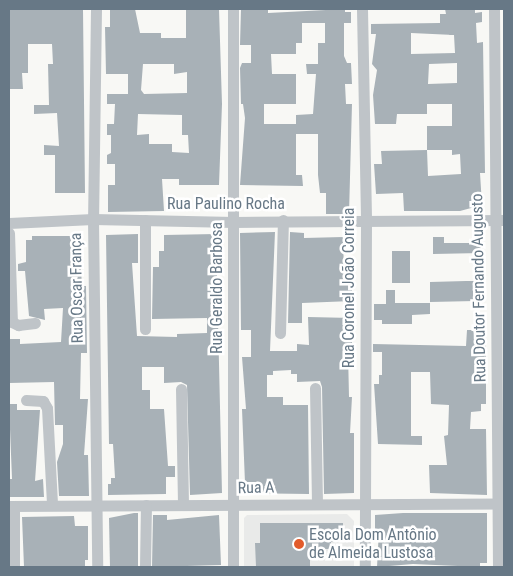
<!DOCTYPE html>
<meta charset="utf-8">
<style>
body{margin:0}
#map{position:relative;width:513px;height:576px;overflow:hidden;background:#f8f8f5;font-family:"Roboto Condensed",sans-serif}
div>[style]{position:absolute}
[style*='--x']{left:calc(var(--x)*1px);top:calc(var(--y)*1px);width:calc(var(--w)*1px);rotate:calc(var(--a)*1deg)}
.built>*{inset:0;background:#e9eae9}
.building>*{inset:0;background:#a8b1b7}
.minor>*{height:11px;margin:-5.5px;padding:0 5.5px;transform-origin:5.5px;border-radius:5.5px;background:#bfc4c8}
.dots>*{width:14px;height:14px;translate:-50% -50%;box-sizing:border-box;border:2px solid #fff;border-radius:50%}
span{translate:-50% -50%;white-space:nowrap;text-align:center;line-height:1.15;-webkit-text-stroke:5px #fff;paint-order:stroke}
.street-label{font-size:16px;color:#677886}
.poi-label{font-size:16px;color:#677886}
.left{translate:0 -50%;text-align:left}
.frame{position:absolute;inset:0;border:10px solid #677886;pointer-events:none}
</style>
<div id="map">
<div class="built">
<i style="clip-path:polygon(347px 514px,354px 521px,354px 567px,244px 567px,244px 518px,247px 515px)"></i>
</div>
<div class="building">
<i style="clip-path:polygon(9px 9px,83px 9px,85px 193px,55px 193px,55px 155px,44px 155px,44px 145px,59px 146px,57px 113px,34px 114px,34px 105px,49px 105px,48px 64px,53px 64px,52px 44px,28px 44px,28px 73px,22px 73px,23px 89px,9px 89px)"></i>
<i style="clip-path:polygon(evenodd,110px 9px,135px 9px,140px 33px,161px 33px,161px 38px,186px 38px,186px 9px,219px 9px,222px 104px,219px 185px,179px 185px,179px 179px,162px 179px,164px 211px,108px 212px,108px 185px,115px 185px,115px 164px,107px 164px,107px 155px,111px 153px,111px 135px,107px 135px,107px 124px,114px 124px,115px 104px,107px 104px,107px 94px,128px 94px,128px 74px,106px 74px,105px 27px,110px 27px,110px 9px,143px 64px,174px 64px,174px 74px,187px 72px,187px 93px,144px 94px,141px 90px,143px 64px,110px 9px,138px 114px,182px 115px,182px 135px,188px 135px,189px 153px,172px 152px,172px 144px,149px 144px,149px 134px,137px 135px,138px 114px)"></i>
<i style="clip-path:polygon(evenodd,241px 9px,268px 9px,268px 13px,345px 9px,345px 12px,351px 12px,351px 23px,344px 23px,344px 56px,347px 63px,351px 63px,352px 84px,345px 84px,346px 104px,352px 104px,349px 214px,326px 214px,326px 193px,320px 193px,318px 175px,318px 134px,296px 134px,296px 175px,302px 175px,303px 186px,240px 185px,245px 118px,243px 104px,241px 104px,240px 68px,242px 63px,251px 63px,251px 45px,240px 45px,241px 9px,302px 23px,325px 23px,325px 43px,318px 43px,318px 64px,306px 64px,307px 74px,316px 74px,313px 114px,296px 115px,296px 124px,264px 124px,264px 104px,296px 104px,296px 74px,272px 74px,271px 54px,296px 54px,296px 43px,302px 43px,302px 23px)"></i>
<i style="clip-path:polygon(evenodd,445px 9px,475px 9px,475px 13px,482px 12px,482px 22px,476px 23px,477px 43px,483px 42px,485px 173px,480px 173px,482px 205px,460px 211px,404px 211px,403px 193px,376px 194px,374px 164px,382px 164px,381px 151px,427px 150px,428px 176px,461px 174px,460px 154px,452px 155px,452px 150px,427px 150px,427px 126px,452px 126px,452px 104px,427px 104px,427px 114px,397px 114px,396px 124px,375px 124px,373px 95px,377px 70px,372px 64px,376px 34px,371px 34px,371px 24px,440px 23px,440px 14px,446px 14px,445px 9px,411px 33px,454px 35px,455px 53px,411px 54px,411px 33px,445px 9px,457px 63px,457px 83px,428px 84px,429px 64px,457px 63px)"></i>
<i style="clip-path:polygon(275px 232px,270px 351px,297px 351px,297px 344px,309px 345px,308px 317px,352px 318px,352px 352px,348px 352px,349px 397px,352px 397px,350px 433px,354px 433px,354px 493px,324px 494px,322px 387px,320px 381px,297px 382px,297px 374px,291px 374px,291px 370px,273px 371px,273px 375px,267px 375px,267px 397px,283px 397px,283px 405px,308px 405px,309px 494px,241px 493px,242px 483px,245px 483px,242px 409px,246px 409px,242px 357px,251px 357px,251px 330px,241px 330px,240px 233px)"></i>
<i style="clip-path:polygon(290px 232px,304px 233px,304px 238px,343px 237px,344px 272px,352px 272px,352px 301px,302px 303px,302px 323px,288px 323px)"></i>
<i style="clip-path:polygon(138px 234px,138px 263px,132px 263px,137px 336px,177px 337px,177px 334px,207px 333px,207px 318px,152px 319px,153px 267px,159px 267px,159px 251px,164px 251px,164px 235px,216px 234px,222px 493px,190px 495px,187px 385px,181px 382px,164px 383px,164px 367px,142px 367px,142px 390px,150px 390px,150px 409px,164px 409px,168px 466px,175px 466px,175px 477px,166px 477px,166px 494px,108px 495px,108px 484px,111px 484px,111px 478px,115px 478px,113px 444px,109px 444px,106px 235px)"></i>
<i style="clip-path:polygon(32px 236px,73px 236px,73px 252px,80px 252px,82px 286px,86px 286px,87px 353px,81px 353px,80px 399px,88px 399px,84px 455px,88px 455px,89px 496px,59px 496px,57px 462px,63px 444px,63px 425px,55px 425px,54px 382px,9px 383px,9px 339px,20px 339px,20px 344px,61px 342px,63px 308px,44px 309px,45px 320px,29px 316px,25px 271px,18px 271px,18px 264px,26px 262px,26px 240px,32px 240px)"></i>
<i style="clip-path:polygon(433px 237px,444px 237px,444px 243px,480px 243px,481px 253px,433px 254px)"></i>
<i style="clip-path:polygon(392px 251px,410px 251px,410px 283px,392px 283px)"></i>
<i style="clip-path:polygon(466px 281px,475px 281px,475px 301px,430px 302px,430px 282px)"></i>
<i style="clip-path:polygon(386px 290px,395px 290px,395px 303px,430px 303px,430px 314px,412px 315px,412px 324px,382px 324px,382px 320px,374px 320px,374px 304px,386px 304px)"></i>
<i style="clip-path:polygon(467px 330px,486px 330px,486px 404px,481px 404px,481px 411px,471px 412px,470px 429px,486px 429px,487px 495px,430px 493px,429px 465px,447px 465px,444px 436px,448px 435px,449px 405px,431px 404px,430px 372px,411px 372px,411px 436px,422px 436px,422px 445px,378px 444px,374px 384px,379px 384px,379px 375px,382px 375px,382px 352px,373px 352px,373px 344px,466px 346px)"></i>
<i style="clip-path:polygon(9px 404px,17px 404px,17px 410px,40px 410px,35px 481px,43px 479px,44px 497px,9px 497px,9px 479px,12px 479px)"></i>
<i style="clip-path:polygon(134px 513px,138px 513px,138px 567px,110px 567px,109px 518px)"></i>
<i style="clip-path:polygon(403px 513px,487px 513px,487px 563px,480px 563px,480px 567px,413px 564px,377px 567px,379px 530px,375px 530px,375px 515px)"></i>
<i style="clip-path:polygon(153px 515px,167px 515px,167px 520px,219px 515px,221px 565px,152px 567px)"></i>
<i style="clip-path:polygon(74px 516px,75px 526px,88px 526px,88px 560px,85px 560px,85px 567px,24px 567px,22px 517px)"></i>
<i style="clip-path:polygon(260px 523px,343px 523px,343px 541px,331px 542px,331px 549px,310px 549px,310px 567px,256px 567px,255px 543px,260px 543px)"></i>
</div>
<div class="minor">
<i style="--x:96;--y:9;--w:210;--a:90.8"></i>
<i style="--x:93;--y:219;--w:348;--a:89.3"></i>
<i style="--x:362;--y:9;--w:212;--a:88.9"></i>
<i style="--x:366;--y:221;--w:346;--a:90.2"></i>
<i style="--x:494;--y:9;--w:558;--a:89.59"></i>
<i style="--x:145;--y:220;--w:109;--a:90"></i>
<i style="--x:9;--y:223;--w:84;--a:-2.7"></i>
<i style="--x:93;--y:219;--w:141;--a:1.2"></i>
<i style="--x:234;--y:222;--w:270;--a:-0.4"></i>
<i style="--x:9;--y:233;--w:89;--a:88.1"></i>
<i style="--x:12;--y:322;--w:7;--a:27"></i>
<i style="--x:18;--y:325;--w:17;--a:-7"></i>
<i style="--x:280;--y:333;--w:113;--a:-88.5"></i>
<i style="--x:315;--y:388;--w:116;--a:89"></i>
<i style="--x:181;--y:389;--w:116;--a:89"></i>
<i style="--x:26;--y:400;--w:17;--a:3"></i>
<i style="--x:43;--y:401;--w:8;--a:60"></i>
<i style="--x:47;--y:408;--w:97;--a:87"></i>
<i style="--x:9;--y:506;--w:495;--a:-0.3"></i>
<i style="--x:14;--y:506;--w:61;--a:90"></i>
<i style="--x:145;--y:567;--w:62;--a:-89.1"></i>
<i style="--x:233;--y:567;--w:558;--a:-90"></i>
</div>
<div class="dots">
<i style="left:299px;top:544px;background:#e25b2b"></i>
</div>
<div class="street-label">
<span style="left:226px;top:204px">Rua Paulino Rocha</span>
<span style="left:77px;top:288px;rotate:-91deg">Rua Oscar França</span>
<span style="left:217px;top:288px;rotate:-90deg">Rua Geraldo Barbosa</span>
<span style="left:349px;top:288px;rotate:-90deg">Rua Coronel João Correia</span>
<span style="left:479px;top:288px;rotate:-91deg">Rua Doutor Fernando Augusto</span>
<span style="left:256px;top:488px;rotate:-1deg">Rua A</span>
</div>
<div class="poi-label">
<span class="left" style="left:309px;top:544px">Escola Dom Antônio<br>de Almeida Lustosa</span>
</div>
<div class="frame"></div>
</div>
